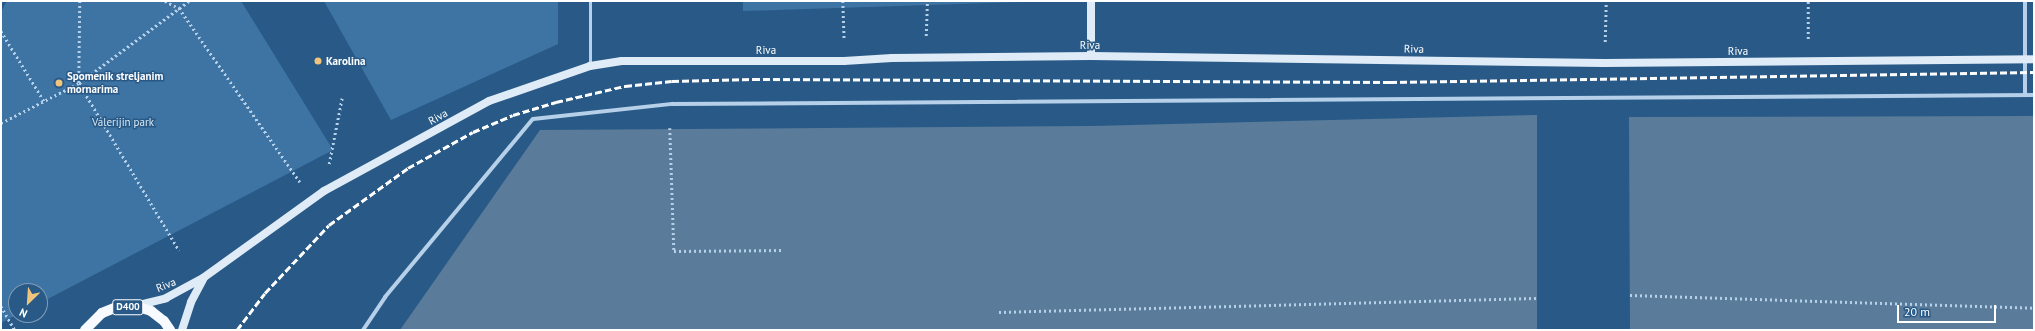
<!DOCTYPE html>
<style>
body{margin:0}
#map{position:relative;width:2035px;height:331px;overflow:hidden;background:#295a87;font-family:"PT Sans",sans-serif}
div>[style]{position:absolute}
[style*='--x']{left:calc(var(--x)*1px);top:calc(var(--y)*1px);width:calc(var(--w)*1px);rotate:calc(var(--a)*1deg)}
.green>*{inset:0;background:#3e74a3}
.water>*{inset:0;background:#5a7c9a}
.path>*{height:2.5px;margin-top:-1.25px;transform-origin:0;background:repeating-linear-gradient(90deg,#b5d0e8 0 2px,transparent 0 5px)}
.lane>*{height:3px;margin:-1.5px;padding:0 1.5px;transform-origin:1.5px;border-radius:1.5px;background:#b5d0e8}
.street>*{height:4px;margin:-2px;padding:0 2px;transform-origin:2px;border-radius:2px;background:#b5d0e8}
.secondary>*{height:8px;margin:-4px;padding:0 4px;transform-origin:4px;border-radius:4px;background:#dfecf7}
.primary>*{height:10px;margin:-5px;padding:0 5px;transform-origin:5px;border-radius:5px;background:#f7fafe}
.rail>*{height:3px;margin-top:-1.5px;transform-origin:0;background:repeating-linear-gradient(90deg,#fff 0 7px,transparent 0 10px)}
.dots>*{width:11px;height:11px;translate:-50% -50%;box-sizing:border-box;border:2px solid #295a87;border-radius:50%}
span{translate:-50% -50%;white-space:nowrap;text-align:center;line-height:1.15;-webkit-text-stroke:3px #295a87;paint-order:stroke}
.shield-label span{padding:1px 3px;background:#295a87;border:1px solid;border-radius:3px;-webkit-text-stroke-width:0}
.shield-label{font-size:10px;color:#fff;font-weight:700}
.street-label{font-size:11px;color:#fff}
.poi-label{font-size:11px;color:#fff;font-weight:700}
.left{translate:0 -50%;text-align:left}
.park-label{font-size:11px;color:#d9e9f6}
.frame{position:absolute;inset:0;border:2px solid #fff;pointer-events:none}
.north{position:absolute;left:8px;top:283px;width:40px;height:40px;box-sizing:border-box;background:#295a87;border:1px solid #7f9cb7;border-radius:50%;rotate:205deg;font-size:11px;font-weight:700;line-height:16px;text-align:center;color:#fff}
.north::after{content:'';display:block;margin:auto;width:14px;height:18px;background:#efc47c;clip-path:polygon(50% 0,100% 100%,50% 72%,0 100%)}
.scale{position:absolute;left:1897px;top:305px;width:99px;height:18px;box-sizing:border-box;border:2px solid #fff;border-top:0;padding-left:5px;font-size:12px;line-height:14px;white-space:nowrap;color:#fff;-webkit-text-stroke:3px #295a87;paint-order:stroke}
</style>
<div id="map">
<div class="green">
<i style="clip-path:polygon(7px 1px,241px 1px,333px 150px,40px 303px,40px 291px,16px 291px,16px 315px,1px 323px,1px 12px)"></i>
<i style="clip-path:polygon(324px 1px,558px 1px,558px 44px,391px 120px)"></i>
<i style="clip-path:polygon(743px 1px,1051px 1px,743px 11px)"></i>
</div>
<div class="water">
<i style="clip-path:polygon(1537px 115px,1537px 330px,400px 330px,540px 130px,1092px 126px)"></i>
<i style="clip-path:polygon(2034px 116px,2034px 330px,1630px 330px,1629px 117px)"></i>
</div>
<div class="path">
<i style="--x:80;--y:1;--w:82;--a:90.7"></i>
<i style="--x:79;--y:83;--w:195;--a:59.1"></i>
<i style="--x:165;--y:1;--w:16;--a:27"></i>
<i style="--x:179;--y:8;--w:212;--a:55.2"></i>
<i style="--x:843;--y:1;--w:38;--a:88"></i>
<i style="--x:1;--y:31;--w:82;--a:58.4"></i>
<i style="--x:926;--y:36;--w:35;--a:-88"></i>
<i style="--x:1808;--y:39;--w:38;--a:-90"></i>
<i style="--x:1605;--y:42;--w:41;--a:-88.6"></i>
<i style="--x:1;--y:123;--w:88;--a:-27.1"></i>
<i style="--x:79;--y:83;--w:137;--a:-36.7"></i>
<i style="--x:670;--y:128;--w:123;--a:88.1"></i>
<i style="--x:674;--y:251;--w:109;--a:-0.5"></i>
<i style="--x:329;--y:164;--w:67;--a:-78.9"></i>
<i style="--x:1630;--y:295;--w:404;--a:1.8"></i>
<i style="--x:1;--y:306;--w:28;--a:60"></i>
<i style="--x:999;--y:312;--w:539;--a:-1.49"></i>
</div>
<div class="lane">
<i style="--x:590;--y:1;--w:64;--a:90"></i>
</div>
<div class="street">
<i style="--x:2025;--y:1;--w:94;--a:90"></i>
<i style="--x:363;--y:330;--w:40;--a:-56"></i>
<i style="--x:385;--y:297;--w:231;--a:-50.3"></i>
<i style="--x:533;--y:119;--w:140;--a:-6.2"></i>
<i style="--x:672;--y:104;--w:1362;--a:-0.38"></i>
</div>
<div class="secondary">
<i style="--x:1091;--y:1;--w:55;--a:90"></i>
<i style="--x:135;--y:306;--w:32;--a:-14"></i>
<i style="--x:166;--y:298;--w:42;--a:-28.4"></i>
<i style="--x:203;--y:278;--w:149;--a:-35.7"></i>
<i style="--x:324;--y:191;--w:188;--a:-28.6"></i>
<i style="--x:489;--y:101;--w:107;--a:-19.1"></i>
<i style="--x:590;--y:66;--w:32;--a:-9"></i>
<i style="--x:622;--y:61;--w:222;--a:0"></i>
<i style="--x:844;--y:61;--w:48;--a:-3.6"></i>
<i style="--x:892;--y:58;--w:199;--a:-0.6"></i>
<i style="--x:1091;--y:56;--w:513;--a:0.78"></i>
<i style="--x:1604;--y:63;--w:430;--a:-0.5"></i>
<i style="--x:182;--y:330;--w:29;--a:-72"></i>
<i style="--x:191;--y:302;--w:26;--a:-62"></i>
</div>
<div class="primary">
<i style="--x:85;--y:330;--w:24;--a:-45"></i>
<i style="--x:102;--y:313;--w:16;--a:-22"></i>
<i style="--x:117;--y:307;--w:18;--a:-3"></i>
<i style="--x:135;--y:306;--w:17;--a:17"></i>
<i style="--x:151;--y:311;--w:16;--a:38"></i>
<i style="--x:164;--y:321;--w:11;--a:56"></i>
</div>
<div class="rail">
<i style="--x:237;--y:330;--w:46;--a:-52.9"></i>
<i style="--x:265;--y:293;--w:93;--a:-46.7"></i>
<i style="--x:329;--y:225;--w:97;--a:-35.8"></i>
<i style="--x:408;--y:168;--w:74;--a:-29"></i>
<i style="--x:473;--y:132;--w:43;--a:-23"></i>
<i style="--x:513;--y:115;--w:45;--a:-16.8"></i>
<i style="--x:556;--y:102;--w:71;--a:-13.1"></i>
<i style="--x:625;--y:86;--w:47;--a:-6.1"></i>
<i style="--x:672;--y:81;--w:81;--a:-1.4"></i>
<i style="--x:753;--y:79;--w:637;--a:0.27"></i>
<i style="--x:1390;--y:82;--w:644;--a:-0.89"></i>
</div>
<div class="dots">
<i style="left:318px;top:61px;background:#efc47c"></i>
<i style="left:59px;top:83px;background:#efc47c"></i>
</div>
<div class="shield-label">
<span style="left:128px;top:307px">D400</span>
</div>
<div class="street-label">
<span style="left:1090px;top:45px">Riva</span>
<span style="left:1414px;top:49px;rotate:1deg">Riva</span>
<span style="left:766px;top:50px">Riva</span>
<span style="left:1738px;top:51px">Riva</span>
<span style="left:438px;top:117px;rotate:-29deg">Riva</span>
<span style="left:166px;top:285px;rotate:-22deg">Riva</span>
</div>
<div class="poi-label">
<span class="left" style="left:326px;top:61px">Karolina</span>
<span class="left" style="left:67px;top:83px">Spomenik streljanim<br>mornarima</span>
</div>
<div class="park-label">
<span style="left:123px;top:122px">Valerijin park</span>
</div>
<div class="frame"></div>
<div class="north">N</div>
<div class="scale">20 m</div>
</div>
